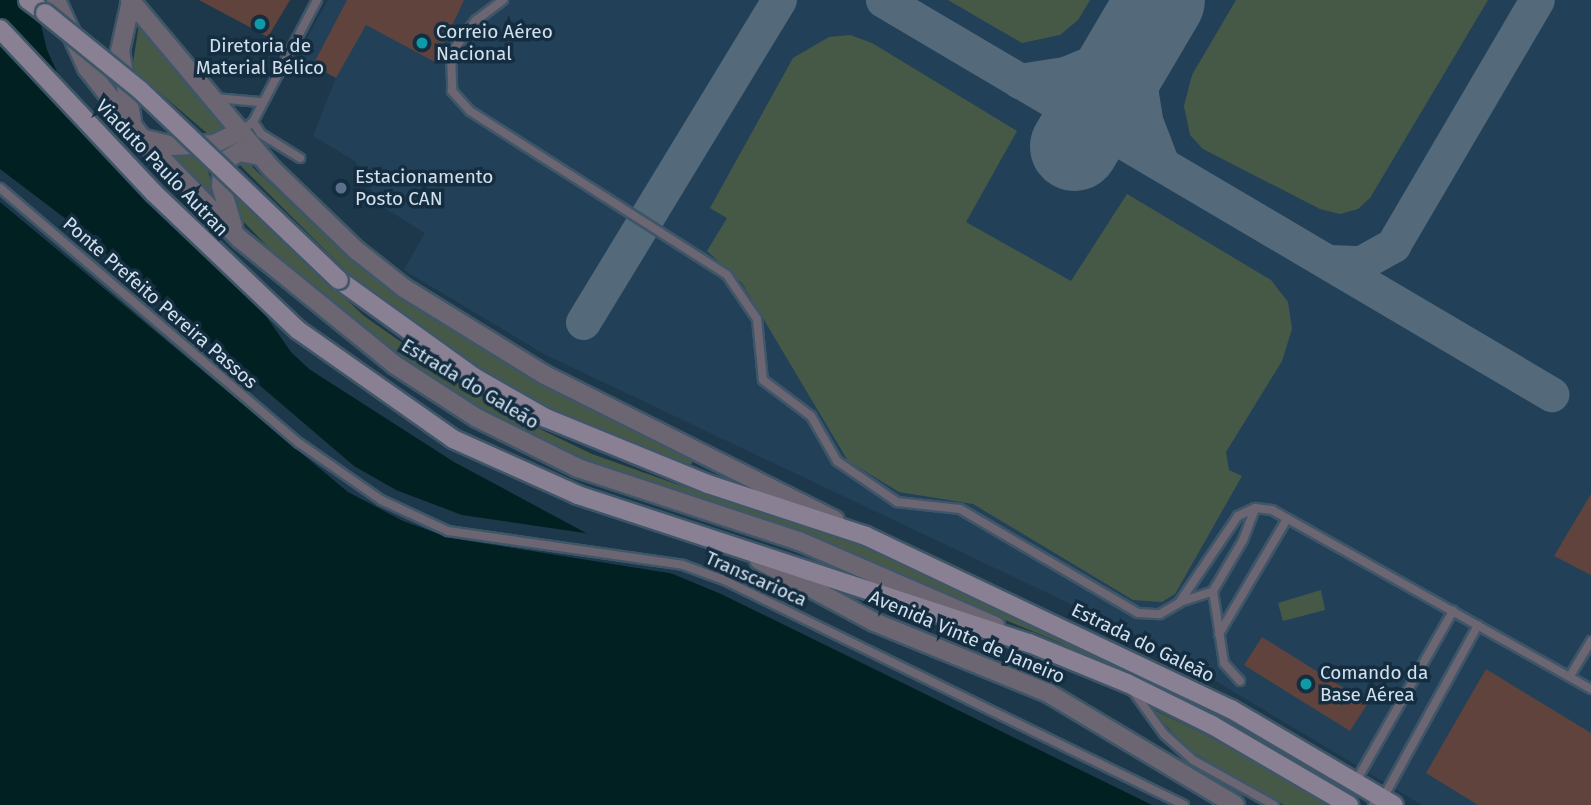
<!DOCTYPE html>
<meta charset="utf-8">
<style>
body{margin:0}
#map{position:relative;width:1591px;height:805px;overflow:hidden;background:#1e384b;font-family:"Fira Sans",sans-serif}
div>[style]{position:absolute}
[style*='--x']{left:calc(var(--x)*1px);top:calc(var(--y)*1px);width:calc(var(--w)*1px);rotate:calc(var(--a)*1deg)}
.built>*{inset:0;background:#224159}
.green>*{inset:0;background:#465947}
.water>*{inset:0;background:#002021}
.pier>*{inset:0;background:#1e384b}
.taxiway>*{height:35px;margin:-17.5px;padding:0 17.5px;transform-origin:17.5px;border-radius:17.5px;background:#546a7b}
.runway>*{height:89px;margin:-44.5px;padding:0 44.5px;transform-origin:44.5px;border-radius:44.5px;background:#546a7b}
.building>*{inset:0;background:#5f433c}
.roads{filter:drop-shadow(2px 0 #3e5668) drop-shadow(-2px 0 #3e5668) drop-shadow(0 2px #3e5668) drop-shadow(0 -2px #3e5668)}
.service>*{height:8px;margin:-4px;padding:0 4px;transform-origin:4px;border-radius:4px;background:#6c6572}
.tertiary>*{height:18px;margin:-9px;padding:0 9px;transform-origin:9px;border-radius:9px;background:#6c6572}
.secondary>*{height:18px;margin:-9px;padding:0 9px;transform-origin:9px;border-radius:9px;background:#8a8093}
.bridges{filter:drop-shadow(2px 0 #3e5668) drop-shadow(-2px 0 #3e5668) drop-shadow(0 2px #3e5668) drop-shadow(0 -2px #3e5668)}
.secondary-bridge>*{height:18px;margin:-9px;padding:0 9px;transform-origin:9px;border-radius:9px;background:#8a8093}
.dots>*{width:19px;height:19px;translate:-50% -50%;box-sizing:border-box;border:4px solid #142d40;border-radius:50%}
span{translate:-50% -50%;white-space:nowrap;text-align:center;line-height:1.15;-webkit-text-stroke:7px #142d40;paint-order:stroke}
.poi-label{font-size:19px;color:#d1e0ec}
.left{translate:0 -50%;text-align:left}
.street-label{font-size:19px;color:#d1e0ec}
</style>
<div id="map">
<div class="built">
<i style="clip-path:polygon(328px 0,1591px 0,1591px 805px,1422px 805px,1153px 643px,544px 354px,404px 270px,425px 233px,380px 205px,355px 161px,313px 136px,336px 78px,295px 59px)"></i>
</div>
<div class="green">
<i style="clip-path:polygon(948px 0,1090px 0,1078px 20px,1060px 35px,1022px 43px)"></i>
<i style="clip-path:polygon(1236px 0,1488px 0,1370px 198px,1358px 209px,1340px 214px,1320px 209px,1203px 149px,1190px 135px,1184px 106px,1192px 75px)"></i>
<i style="clip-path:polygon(139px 24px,225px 128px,208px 134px,132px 69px)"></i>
<i style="clip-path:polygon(850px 35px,872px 43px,1017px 131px,966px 222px,1071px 281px,1127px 194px,1271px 280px,1288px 302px,1292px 329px,1282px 361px,1226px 452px,1229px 470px,1242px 476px,1175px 594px,1162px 602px,1133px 600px,973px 504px,899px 492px,848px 461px,742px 283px,707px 251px,727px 218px,710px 208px,793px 58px,829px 37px)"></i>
<i style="clip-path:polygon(170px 152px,196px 155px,207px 167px,216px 199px)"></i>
<i style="clip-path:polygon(244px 159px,336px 246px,449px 327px,597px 410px,694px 458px,691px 465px,577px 423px,499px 383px,446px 348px,354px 279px,237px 162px)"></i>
<i style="clip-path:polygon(228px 188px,364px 316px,461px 384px,542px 430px,592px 454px,673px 483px,867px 546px,1199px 705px,1337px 786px,1335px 789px,1199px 709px,1056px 641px,770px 523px,597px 466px,483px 410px,378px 341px,276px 255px,234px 212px)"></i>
<i style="clip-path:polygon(1321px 590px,1325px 610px,1283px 621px,1278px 603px)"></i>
<i style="clip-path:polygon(1152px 709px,1206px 735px,1331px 805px,1284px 805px,1261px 793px,1185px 747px)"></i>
</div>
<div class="water">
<i style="clip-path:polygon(0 0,35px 0,47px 50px,67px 94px,250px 293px,291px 352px,309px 369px,454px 462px,627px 555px,721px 594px,1152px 805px,0 805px)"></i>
</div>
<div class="pier">
<i style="clip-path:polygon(0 169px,62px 216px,354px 466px,396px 490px,462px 515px,598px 535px,675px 574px,450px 538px,403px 521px,348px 492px,0 202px)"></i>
</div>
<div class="taxiway">
<i style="--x:883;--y:0;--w:776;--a:30.53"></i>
<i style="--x:1152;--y:17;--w:25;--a:111"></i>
<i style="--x:1143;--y:40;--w:41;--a:95.6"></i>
<i style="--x:1139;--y:81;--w:39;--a:81"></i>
<i style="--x:1145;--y:120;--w:45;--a:69.1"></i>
<i style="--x:1019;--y:81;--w:47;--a:-8.7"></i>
<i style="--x:1065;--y:74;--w:50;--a:-22.4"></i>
<i style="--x:1111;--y:55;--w:40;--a:-41"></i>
<i style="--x:1141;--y:29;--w:34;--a:-56"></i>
<i style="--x:1329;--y:262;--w:32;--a:2"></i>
<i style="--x:1361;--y:263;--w:37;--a:-29"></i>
<i style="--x:1393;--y:245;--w:284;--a:-59.6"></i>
<i style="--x:583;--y:322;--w:377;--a:-58.7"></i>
</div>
<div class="runway">
<i style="--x:1074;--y:146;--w:169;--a:-59.5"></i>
</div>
<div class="building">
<i style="clip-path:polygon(199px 0,290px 0,268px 37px)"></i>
<i style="clip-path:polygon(347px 0,464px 0,435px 62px,366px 25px,336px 78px,313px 65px)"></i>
<i style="clip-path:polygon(1591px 494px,1591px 575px,1554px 556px)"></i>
<i style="clip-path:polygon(1262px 637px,1368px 703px,1350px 731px,1244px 665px)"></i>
<i style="clip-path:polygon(1486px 669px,1591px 733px,1591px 805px,1478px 805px,1426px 773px)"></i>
</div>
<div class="roads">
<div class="service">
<i style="--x:503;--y:0;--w:34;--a:143"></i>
<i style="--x:476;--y:20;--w:41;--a:127.1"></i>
<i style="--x:451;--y:53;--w:38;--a:88"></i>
<i style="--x:452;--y:91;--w:27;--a:48"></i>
<i style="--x:470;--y:111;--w:305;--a:32.5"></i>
<i style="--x:727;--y:275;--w:53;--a:55.7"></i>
<i style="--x:757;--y:319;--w:61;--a:84.4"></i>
<i style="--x:763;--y:380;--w:60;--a:36.9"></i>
<i style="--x:811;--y:416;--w:52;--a:60"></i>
<i style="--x:837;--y:461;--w:73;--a:34.3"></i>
<i style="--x:897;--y:502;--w:63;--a:6.3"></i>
<i style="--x:960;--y:509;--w:206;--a:30.3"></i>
<i style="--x:1138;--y:613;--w:22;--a:3"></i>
<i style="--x:1160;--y:614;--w:22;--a:-30"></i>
<i style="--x:1179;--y:603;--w:105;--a:-55.9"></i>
<i style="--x:1238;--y:516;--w:19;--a:-25"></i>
<i style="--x:1255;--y:508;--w:17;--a:7"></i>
<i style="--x:1272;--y:510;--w:366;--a:29.3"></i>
<i style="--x:215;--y:98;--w:45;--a:5.1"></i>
<i style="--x:253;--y:122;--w:14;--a:56"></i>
<i style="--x:261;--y:134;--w:46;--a:31.6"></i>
<i style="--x:241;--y:131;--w:15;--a:-37"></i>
<i style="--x:253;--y:122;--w:138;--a:-62.3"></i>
<i style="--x:0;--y:188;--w:393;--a:40.5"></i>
<i style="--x:299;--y:443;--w:100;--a:34.8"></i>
<i style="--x:381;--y:500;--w:74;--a:24.8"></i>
<i style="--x:448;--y:531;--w:237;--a:8.2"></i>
<i style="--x:683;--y:565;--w:44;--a:20.1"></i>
<i style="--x:724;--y:580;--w:512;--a:26.06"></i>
<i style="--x:1180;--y:602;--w:35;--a:-18"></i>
<i style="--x:1219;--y:634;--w:134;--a:-59.4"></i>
<i style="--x:1570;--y:676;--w:41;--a:-59"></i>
<i style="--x:1240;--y:681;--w:24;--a:-132"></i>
<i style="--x:1224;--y:663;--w:73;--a:-98.7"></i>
<i style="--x:1213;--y:591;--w:59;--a:-59.5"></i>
<i style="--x:1243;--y:540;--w:34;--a:-69"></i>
<i style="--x:1133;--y:691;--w:53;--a:54.2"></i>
<i style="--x:1164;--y:734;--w:39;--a:42"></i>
<i style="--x:1193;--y:760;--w:93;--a:29.1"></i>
<i style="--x:1356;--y:781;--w:196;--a:-60.3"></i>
<i style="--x:1373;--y:805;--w:12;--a:-35"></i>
<i style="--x:1383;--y:798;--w:197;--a:-61.2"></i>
</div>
<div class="tertiary">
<i style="--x:56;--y:0;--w:75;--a:65.5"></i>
<i style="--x:87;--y:68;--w:89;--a:51.8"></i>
<i style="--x:142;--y:138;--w:141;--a:45.9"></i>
<i style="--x:240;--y:239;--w:200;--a:39.1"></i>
<i style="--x:395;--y:365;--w:98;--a:32.9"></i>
<i style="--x:477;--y:418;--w:113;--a:26.3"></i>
<i style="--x:578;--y:468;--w:233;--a:18.3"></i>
<i style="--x:799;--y:541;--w:214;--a:23.4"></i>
<i style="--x:130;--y:0;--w:221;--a:50"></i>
<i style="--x:272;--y:169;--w:117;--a:44"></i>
<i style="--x:356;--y:250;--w:61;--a:38.4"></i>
<i style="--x:404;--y:288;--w:166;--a:31.7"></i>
<i style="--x:545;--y:375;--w:324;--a:26.6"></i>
<i style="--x:131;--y:1;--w:51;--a:102.4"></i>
<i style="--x:120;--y:51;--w:71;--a:80.3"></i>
<i style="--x:145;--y:139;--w:29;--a:14"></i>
<i style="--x:173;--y:146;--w:41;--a:-2.8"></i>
<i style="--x:214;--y:144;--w:30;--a:-26"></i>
<i style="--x:233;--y:226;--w:42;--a:-106.7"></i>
<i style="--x:221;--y:186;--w:24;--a:-85"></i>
<i style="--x:223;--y:162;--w:19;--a:-32"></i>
<i style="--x:239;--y:152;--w:21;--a:11"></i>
<i style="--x:759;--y:560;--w:131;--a:28.3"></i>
<i style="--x:874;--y:622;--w:188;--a:22.2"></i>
<i style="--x:1048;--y:693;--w:218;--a:30.9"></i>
</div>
<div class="secondary">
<i style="--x:28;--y:0;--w:21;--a:37"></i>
<i style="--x:0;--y:29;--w:225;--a:46.8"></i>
<i style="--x:154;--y:193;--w:199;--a:43.6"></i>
<i style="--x:298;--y:330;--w:189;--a:35.1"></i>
<i style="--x:453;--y:439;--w:137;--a:24.1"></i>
<i style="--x:578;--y:495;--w:475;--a:18.2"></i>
<i style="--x:1029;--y:643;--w:106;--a:22.2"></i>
<i style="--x:1127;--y:683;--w:95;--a:26.3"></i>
<i style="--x:1212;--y:725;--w:159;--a:30.3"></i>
<i style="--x:339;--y:280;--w:166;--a:35.7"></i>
<i style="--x:474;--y:377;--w:83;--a:29.7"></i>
<i style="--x:546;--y:418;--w:175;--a:22.2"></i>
<i style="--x:708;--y:484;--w:166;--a:18.2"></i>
<i style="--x:866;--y:536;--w:404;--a:25.4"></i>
<i style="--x:1231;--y:709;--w:189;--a:30.5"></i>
</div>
</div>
<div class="bridges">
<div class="secondary-bridge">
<i style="--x:45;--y:13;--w:122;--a:39"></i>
<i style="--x:140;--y:90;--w:275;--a:43.7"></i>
</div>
</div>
<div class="dots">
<i style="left:260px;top:24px;background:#0f9aa8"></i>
<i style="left:422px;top:43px;background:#0f9aa8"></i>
<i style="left:341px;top:188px;background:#5c6f8a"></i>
<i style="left:1306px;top:684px;background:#0f9aa8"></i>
</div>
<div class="poi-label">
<span class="left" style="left:436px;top:43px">Correio Aéreo<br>Nacional</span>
<span style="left:260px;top:57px">Diretoria de<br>Material Bélico</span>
<span class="left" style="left:355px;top:188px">Estacionamento<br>Posto CAN</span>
<span class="left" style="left:1320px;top:684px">Comando da<br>Base Aérea</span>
</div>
<div class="street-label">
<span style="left:162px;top:168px;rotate:46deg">Viaduto Paulo Autran</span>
<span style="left:160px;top:303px;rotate:41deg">Ponte Prefeito Pereira Passos</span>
<span style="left:470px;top:384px;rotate:31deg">Estrada do Galeão</span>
<span style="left:756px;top:579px;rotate:24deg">Transcarioca</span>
<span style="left:967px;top:637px;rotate:23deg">Avenida Vinte de Janeiro</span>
<span style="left:1143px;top:643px;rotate:26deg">Estrada do Galeão</span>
</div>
</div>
